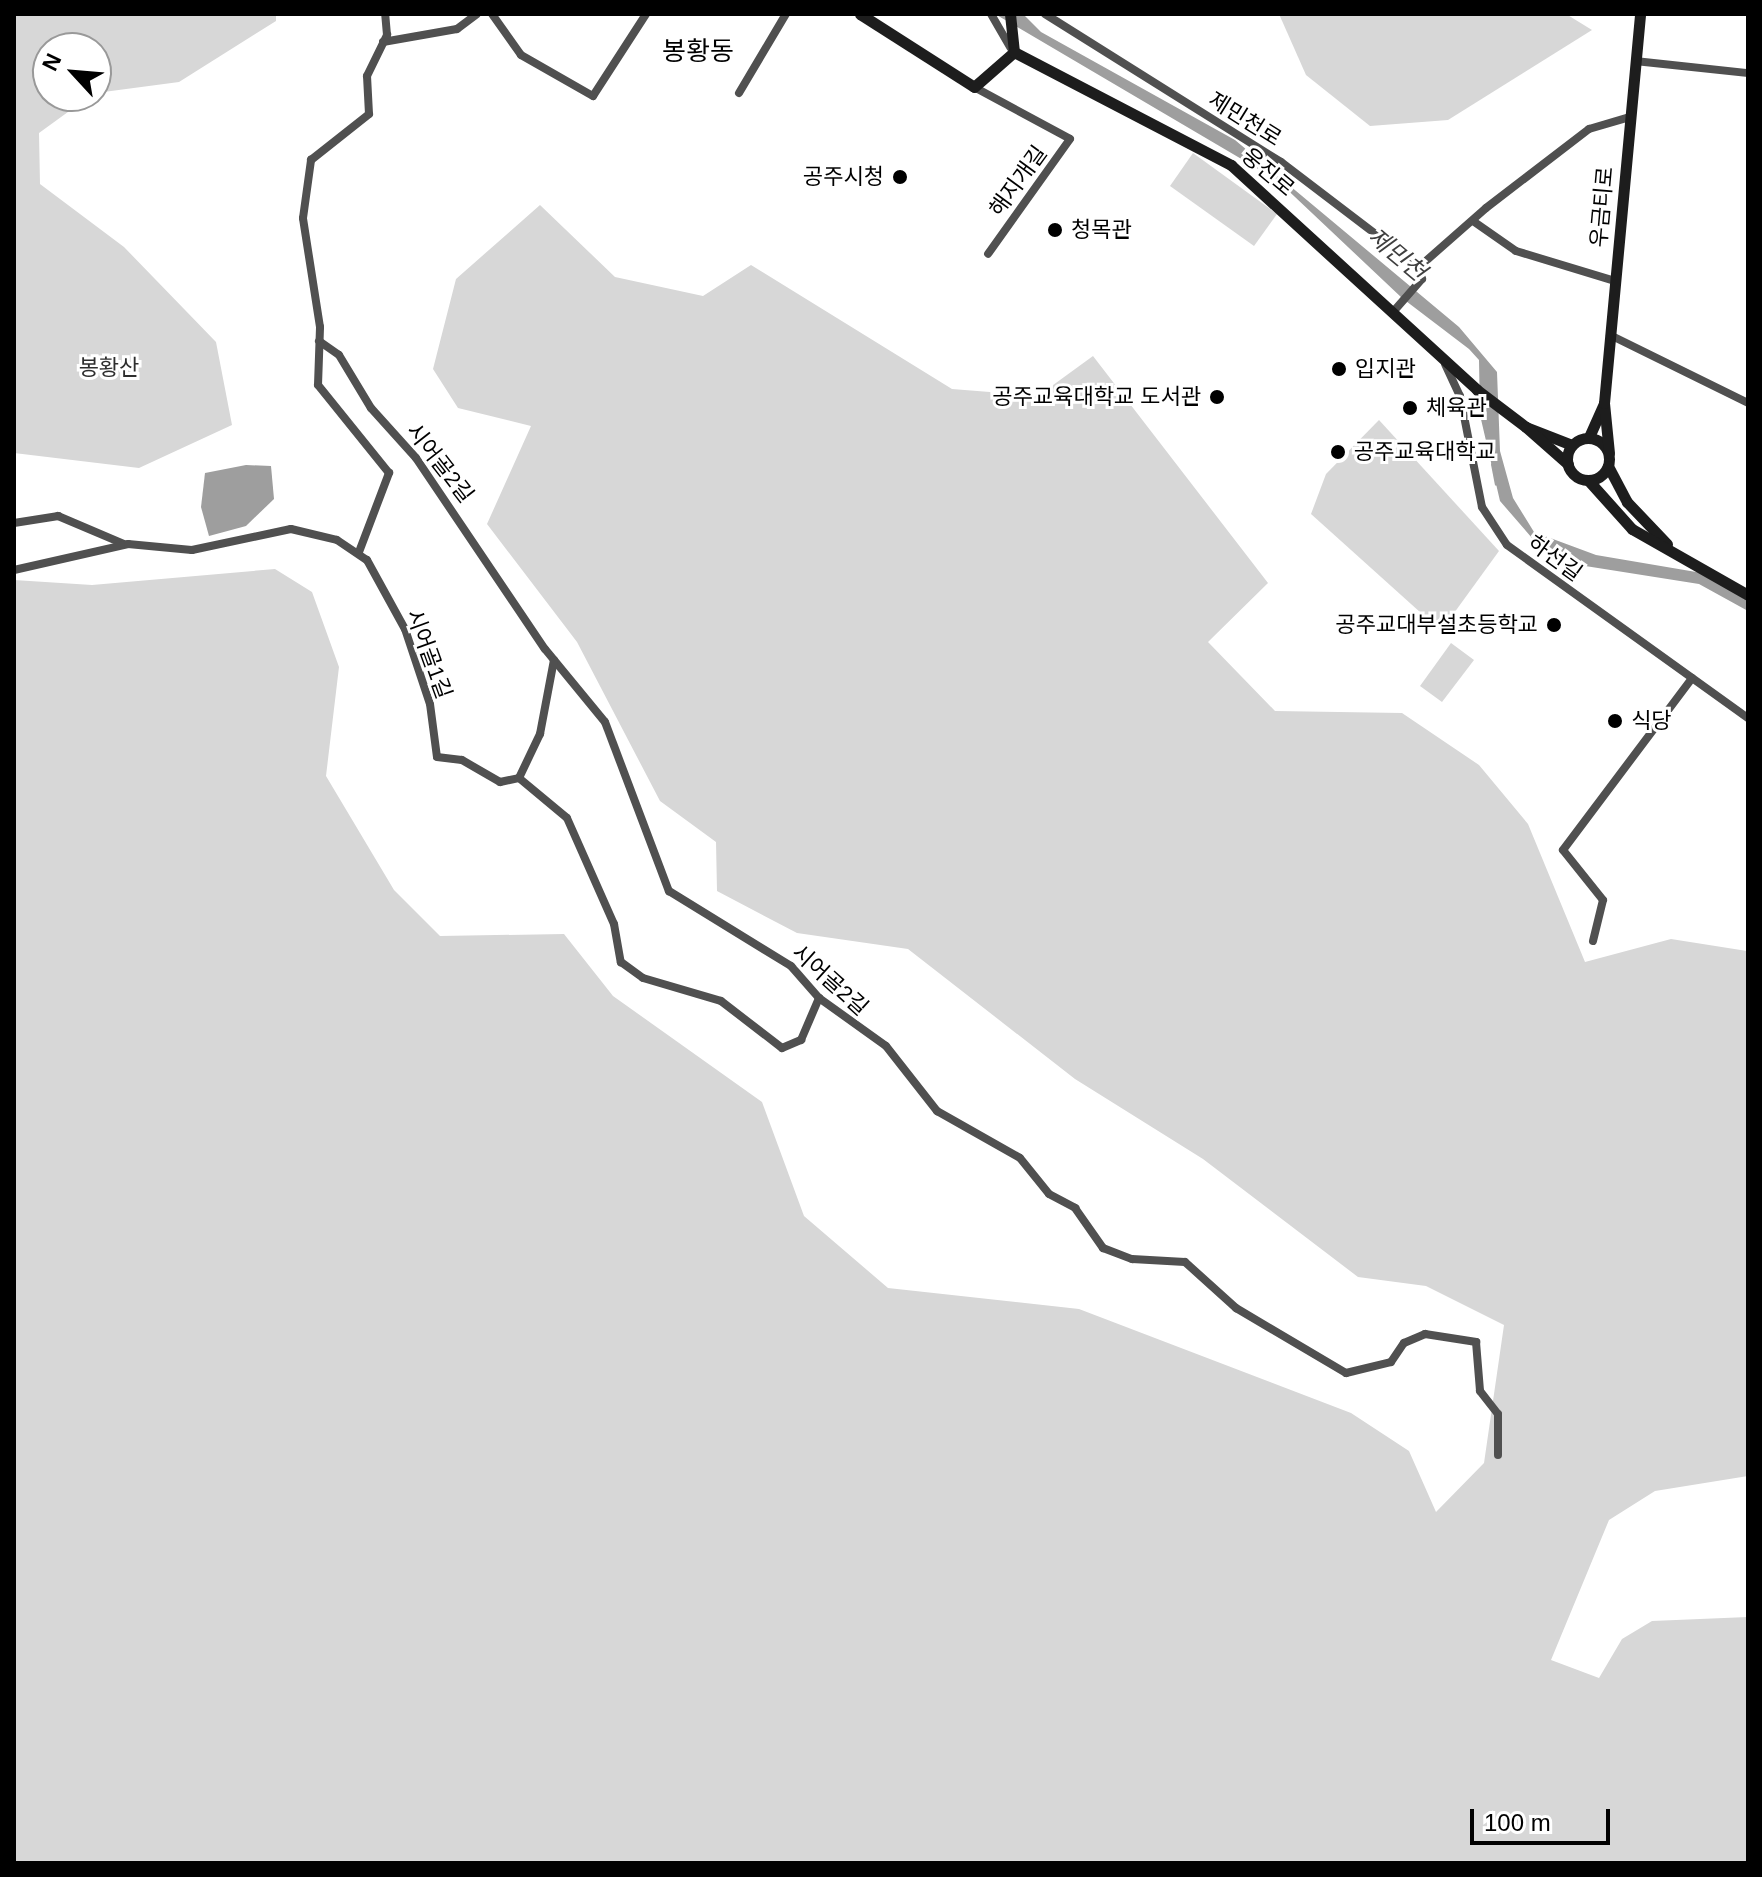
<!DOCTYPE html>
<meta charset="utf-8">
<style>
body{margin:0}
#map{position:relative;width:1762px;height:1877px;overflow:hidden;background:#fff;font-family:Arial,"Noto Sans KR",sans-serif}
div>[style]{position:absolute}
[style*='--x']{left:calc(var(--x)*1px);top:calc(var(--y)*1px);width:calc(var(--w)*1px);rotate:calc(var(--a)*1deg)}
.green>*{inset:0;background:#d7d7d7}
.water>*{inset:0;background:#9e9e9e}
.stream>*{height:3px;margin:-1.5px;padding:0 1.5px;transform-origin:1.5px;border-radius:1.5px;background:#9e9e9e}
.minor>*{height:8px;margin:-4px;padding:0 4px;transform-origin:4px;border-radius:4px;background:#505050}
.secondary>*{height:11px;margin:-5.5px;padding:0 5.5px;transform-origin:5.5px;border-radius:5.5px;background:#1d1d1d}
.secondary>.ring{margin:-5.5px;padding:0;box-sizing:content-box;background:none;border:11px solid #1d1d1d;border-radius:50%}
.dots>*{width:22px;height:22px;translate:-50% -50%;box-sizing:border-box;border:4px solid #fff;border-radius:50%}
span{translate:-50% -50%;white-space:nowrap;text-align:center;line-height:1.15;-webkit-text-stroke:6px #fff;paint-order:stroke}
.street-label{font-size:22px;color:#000}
.poi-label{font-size:22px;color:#000}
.right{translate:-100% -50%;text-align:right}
.left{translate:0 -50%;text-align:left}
.park-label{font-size:22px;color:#2e2e2e}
.water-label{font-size:24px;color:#3f3f3f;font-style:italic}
.quarter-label{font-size:26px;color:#000}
.frame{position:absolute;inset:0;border:16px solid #000;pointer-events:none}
.north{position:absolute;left:32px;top:32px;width:80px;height:80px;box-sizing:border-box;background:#fff;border:2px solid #999;border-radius:50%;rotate:296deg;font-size:22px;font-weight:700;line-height:32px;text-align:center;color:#000}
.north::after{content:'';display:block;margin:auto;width:28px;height:36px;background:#000;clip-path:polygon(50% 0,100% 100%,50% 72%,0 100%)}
.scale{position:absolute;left:1470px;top:1809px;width:140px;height:36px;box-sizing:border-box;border:4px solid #000;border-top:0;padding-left:10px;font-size:24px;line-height:28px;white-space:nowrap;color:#000;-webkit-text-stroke:6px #fff;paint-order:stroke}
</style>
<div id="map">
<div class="green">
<i style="clip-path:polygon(14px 14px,276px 14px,276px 21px,179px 82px,96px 93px,96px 48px,48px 48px,48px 96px,90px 96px,39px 133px,40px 184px,124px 247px,216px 342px,232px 425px,139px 468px,14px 453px)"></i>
<i style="clip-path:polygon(1279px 14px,1566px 14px,1592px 30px,1448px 120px,1370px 126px,1306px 75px)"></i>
<i style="clip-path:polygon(1193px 153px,1277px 214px,1254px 246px,1170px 186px)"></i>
<i style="clip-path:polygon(540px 205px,615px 277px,703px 296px,751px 265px,952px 389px,1038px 396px,1093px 356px,1268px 583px,1208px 642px,1275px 711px,1402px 713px,1479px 765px,1528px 824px,1585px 962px,1671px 939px,1747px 951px,1748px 1476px,1655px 1491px,1609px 1520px,1551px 1660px,1599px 1678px,1622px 1639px,1652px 1621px,1748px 1617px,1748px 1863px,14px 1863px,14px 580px,92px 585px,275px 569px,312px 592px,339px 667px,326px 776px,394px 890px,440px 936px,564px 934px,613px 996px,762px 1102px,804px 1216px,888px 1288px,1079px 1309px,1351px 1413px,1409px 1451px,1436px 1512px,1484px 1463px,1504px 1325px,1426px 1286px,1358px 1277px,1203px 1159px,1075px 1079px,908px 949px,797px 933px,717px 891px,716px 842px,660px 801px,577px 642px,487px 524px,531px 426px,458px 408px,433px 369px,456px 279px)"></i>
<i style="clip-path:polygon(1379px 420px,1499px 551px,1441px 631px,1311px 514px,1326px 474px)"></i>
<i style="clip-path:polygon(1451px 643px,1474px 660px,1442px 702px,1420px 686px)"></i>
</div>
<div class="water">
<i style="clip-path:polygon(995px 14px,1023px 14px,1041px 32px,1235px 140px,1459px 327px,1497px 372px,1500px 451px,1513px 498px,1534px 532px,1596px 555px,1702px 573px,1748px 601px,1748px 611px,1699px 584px,1579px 565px,1532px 538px,1500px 501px,1480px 415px,1479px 360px,1469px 349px,1402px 298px,1277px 180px)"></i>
<i style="clip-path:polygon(246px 465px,271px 466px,274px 499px,246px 526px,209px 536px,201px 507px,205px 473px)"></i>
</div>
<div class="stream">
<i style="--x:1492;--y:464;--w:20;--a:79"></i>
</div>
<div class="minor">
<i style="--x:492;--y:14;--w:50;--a:54.7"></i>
<i style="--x:521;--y:55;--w:83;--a:29.7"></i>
<i style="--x:593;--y:96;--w:98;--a:-57.1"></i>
<i style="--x:991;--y:14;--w:39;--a:60"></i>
<i style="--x:1045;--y:14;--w:279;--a:32.1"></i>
<i style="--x:1281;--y:162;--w:173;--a:37.3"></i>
<i style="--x:383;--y:42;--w:75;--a:-10"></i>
<i style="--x:457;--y:29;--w:25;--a:-37"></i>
<i style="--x:1635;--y:61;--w:114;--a:6.1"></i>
<i style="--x:974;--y:87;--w:109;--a:28.4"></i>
<i style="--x:1070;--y:139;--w:141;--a:125.5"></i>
<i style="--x:739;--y:93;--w:92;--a:-59.3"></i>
<i style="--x:1473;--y:221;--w:52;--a:34.9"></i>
<i style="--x:1516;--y:251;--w:103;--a:16.9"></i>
<i style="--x:1393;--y:312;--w:44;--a:-48.7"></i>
<i style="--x:1422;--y:279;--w:12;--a:-104"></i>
<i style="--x:1419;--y:267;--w:89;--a:-41.4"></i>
<i style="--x:1486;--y:208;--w:130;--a:-37.5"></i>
<i style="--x:1589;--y:129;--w:43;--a:-16.3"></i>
<i style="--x:1610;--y:335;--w:154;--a:26.2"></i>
<i style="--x:319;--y:341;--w:24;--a:35"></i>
<i style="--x:339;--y:355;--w:62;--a:58.9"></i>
<i style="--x:371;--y:408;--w:67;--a:48"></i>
<i style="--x:416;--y:458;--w:230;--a:56"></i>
<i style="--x:545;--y:649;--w:94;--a:50.6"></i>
<i style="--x:605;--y:722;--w:181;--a:69.3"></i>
<i style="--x:669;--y:891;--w:143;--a:31.6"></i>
<i style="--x:791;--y:966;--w:43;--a:48.8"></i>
<i style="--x:819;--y:998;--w:82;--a:35.6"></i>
<i style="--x:886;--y:1046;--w:83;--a:51.9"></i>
<i style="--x:937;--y:1111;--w:95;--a:29.5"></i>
<i style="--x:1020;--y:1158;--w:46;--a:51.1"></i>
<i style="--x:1049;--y:1194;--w:30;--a:28"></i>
<i style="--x:1075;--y:1208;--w:49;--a:55"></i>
<i style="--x:1103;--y:1248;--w:31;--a:21"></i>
<i style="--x:1132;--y:1259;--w:53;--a:3.2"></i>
<i style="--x:1185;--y:1262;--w:69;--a:42"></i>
<i style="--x:1236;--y:1308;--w:128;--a:30.6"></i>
<i style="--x:1346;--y:1373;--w:46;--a:-13.7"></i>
<i style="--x:1391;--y:1362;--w:23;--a:-56"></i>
<i style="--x:1404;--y:1343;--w:23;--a:-23"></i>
<i style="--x:1425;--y:1334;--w:52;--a:8.9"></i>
<i style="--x:1476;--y:1342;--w:49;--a:85.3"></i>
<i style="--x:1480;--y:1391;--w:29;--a:52"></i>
<i style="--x:1498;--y:1414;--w:41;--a:90"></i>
<i style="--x:1445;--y:364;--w:35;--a:65"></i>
<i style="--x:1460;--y:396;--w:113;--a:78.8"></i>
<i style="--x:1482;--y:507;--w:45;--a:56.7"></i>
<i style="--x:1507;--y:545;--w:297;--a:35.7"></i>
<i style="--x:14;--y:523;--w:45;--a:-9"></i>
<i style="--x:58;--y:516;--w:72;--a:23"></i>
<i style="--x:359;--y:552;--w:85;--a:-69.2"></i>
<i style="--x:389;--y:473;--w:113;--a:-128.9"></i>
<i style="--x:318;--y:385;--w:58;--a:-88"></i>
<i style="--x:320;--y:327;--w:110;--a:-98.9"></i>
<i style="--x:303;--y:218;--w:59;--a:-82.1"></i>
<i style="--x:311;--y:160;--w:74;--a:-38.4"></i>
<i style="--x:369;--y:114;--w:38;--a:-93"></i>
<i style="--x:367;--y:76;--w:46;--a:-64"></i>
<i style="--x:387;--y:35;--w:21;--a:-95"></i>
<i style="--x:14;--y:570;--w:117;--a:-12.8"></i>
<i style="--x:128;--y:544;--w:64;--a:5.4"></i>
<i style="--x:192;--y:550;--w:101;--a:-12"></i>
<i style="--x:291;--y:529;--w:47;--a:13.4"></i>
<i style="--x:337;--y:540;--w:36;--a:34"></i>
<i style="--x:367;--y:560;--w:79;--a:61.2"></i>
<i style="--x:405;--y:629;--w:79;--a:71.6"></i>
<i style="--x:430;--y:704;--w:53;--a:82.5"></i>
<i style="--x:437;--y:757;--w:25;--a:7"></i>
<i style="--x:462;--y:760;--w:44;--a:30.1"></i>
<i style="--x:500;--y:782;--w:19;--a:-12"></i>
<i style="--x:519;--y:778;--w:62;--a:39.8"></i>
<i style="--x:567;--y:818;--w:116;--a:66.1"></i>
<i style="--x:614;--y:924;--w:39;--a:80"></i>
<i style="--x:621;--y:962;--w:27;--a:36"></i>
<i style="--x:643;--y:978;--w:81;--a:16.4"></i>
<i style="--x:721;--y:1001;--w:77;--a:37.6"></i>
<i style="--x:782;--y:1048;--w:21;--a:-23"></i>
<i style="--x:801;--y:1040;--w:46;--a:-66.8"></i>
<i style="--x:519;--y:778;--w:49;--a:-64.5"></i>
<i style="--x:540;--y:734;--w:75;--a:-79.3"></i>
<i style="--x:1593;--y:941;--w:42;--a:-76.3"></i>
<i style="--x:1603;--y:900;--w:64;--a:-128.7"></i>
<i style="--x:1563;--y:850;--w:215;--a:-53.1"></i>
</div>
<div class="secondary">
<i style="--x:860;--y:14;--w:135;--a:32.6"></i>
<i style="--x:974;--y:87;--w:53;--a:-41.2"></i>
<i style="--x:1010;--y:14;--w:38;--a:84"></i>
<i style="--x:1014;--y:52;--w:245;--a:27.5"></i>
<i style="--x:1231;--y:165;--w:333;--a:42.4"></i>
<i style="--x:1477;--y:390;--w:61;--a:37.1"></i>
<i style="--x:1526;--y:427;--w:49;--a:21.4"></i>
<i style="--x:1526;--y:427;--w:56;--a:41.4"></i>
<i style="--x:1589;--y:437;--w:37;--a:-66"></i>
<i class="ring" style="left:1567px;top:438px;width:31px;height:31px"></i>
<i style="--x:1609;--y:453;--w:50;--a:-95.7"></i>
<i style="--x:1604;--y:403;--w:391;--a:-84.7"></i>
<i style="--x:1608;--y:466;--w:41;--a:62.2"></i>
<i style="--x:1627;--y:502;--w:58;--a:46.4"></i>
<i style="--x:1588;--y:480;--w:66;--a:48.1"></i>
<i style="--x:1632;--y:529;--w:133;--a:29.6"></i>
</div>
<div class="dots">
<i style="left:900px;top:177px;background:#000"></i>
<i style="left:1055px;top:230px;background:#000"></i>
<i style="left:1339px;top:369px;background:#000"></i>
<i style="left:1217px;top:397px;background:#000"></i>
<i style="left:1410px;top:408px;background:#000"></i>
<i style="left:1338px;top:452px;background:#000"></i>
<i style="left:1554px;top:625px;background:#000"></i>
<i style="left:1615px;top:721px;background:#000"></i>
</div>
<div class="street-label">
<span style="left:1245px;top:119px;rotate:32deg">제민천로</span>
<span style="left:1268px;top:172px;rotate:40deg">웅진로</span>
<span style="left:1018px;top:181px;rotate:-54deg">해지개길</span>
<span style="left:1602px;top:207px;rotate:-85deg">우금티로</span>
<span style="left:440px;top:463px;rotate:52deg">시어골2길</span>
<span style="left:1555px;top:558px;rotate:36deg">하선길</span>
<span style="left:429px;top:654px;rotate:70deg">시어골1길</span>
<span style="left:830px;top:980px;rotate:42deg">시어골2길</span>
</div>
<div class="poi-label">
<span class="right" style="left:884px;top:177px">공주시청</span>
<span class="left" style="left:1071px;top:230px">청목관</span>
<span class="left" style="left:1355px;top:369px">입지관</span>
<span class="right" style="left:1201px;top:397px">공주교육대학교 도서관</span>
<span class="left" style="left:1426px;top:408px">체육관</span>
<span class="left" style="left:1354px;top:452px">공주교육대학교</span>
<span class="right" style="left:1538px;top:625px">공주교대부설초등학교</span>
<span class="left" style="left:1631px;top:721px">식당</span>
</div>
<div class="park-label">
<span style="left:109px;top:368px">봉황산</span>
</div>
<div class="water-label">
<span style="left:1397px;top:254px;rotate:40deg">제민천</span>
</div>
<div class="quarter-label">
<span style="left:698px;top:52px">봉황동</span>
</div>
<div class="frame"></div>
<div class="north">N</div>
<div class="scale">100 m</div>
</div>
